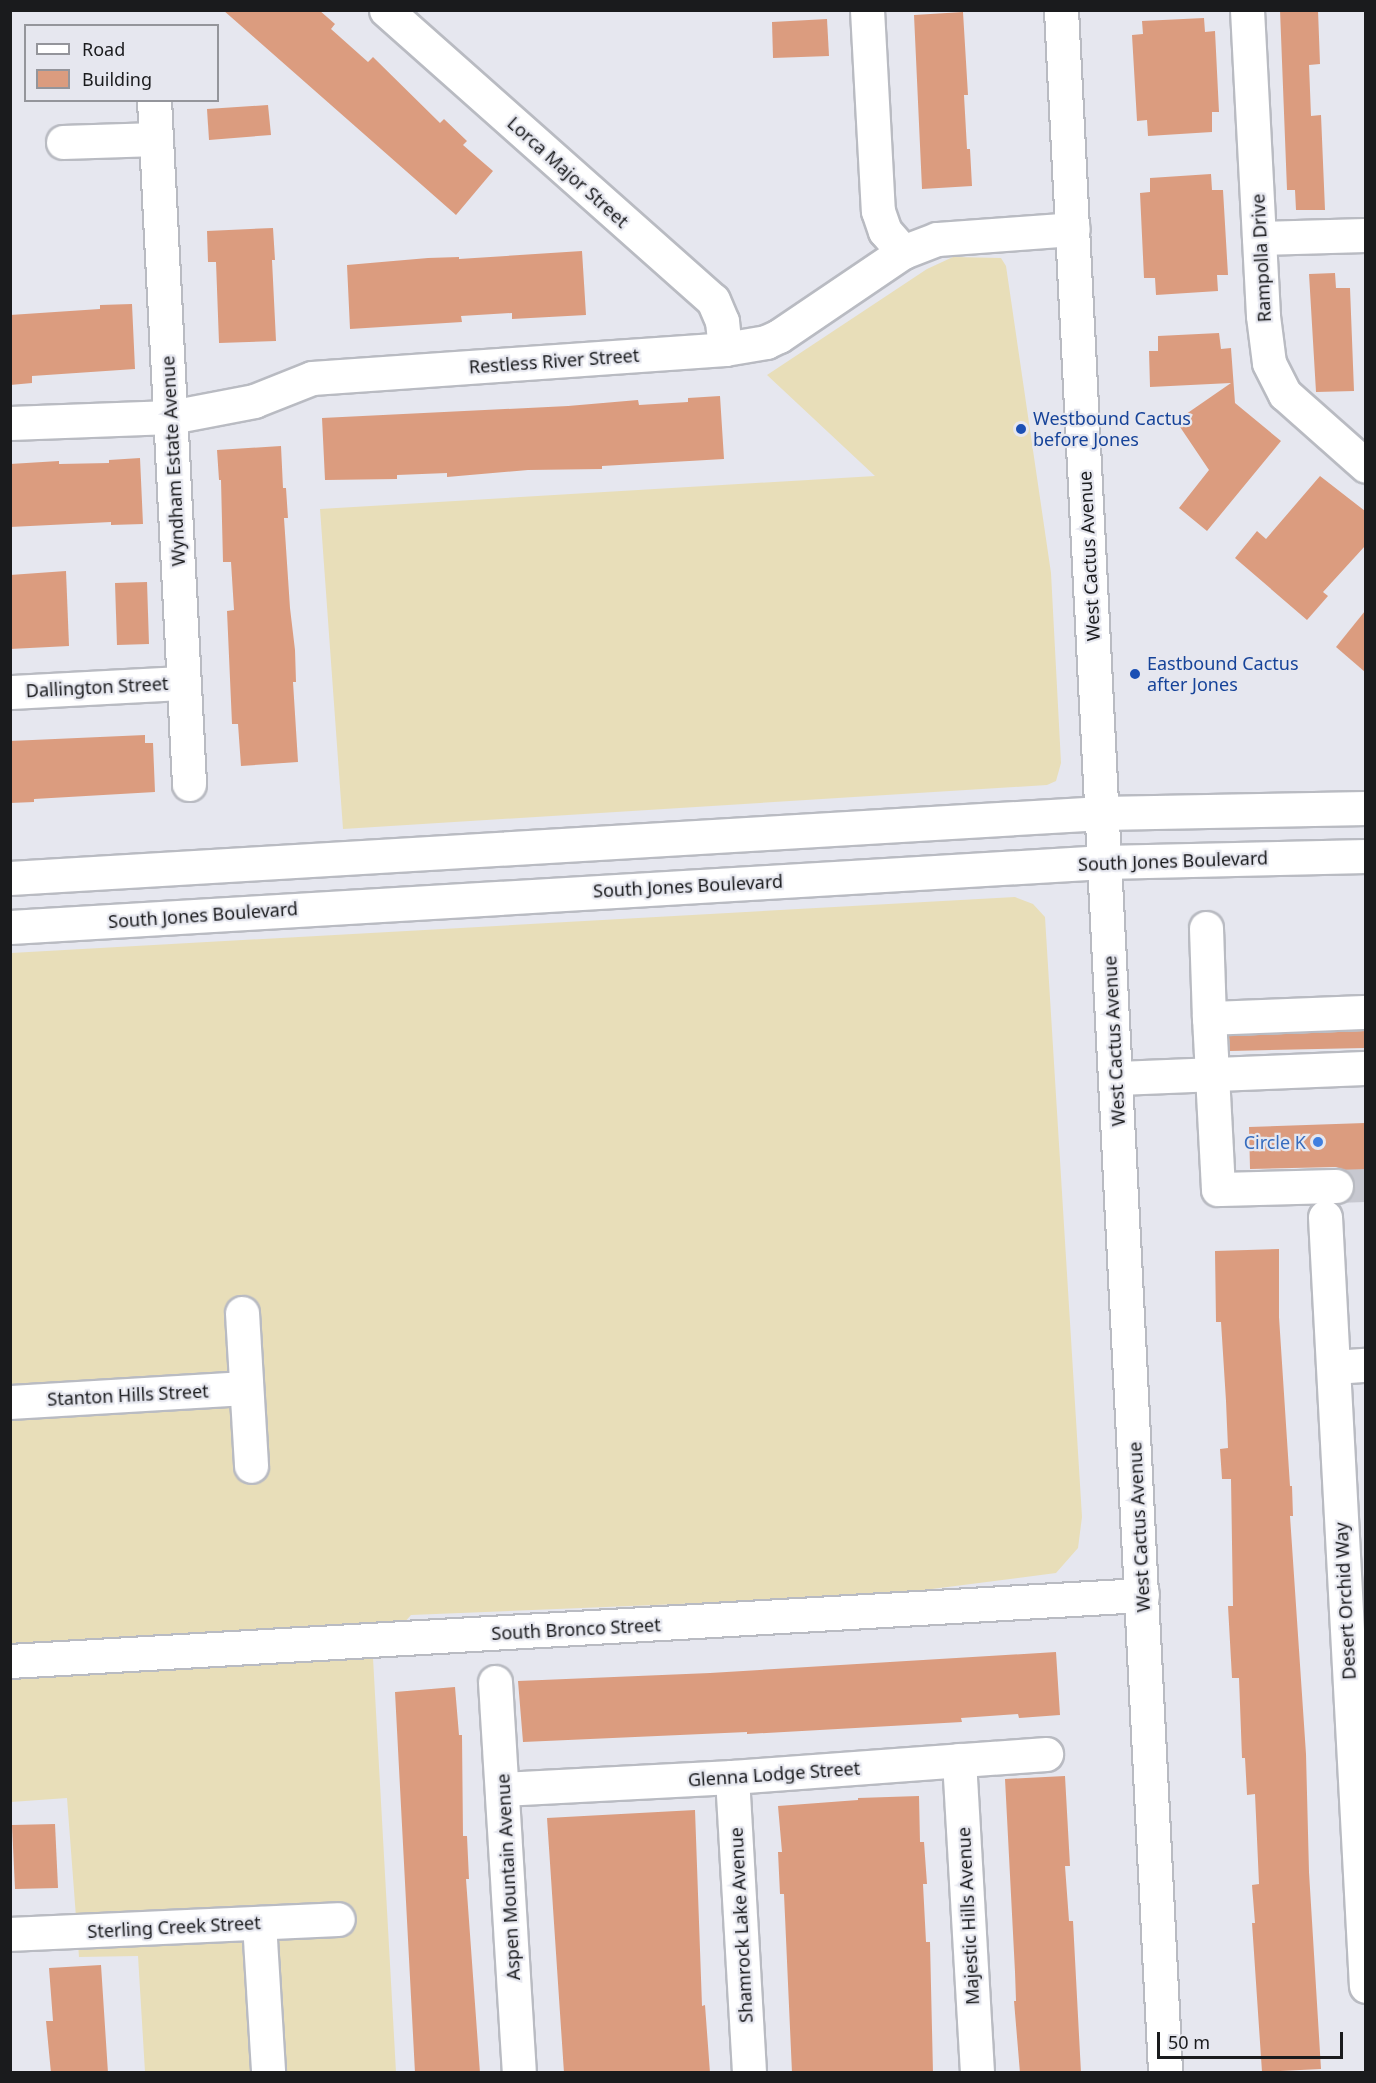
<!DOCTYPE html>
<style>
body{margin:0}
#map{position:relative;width:1376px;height:2083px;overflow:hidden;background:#e6e7ef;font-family:"Noto Sans",sans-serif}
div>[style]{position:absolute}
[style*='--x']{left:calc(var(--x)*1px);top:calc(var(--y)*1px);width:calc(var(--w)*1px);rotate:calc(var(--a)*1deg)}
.sand>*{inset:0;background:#e8deb9}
.building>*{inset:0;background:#db9c7f}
.minor-tunnel>*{height:33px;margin-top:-16.5px;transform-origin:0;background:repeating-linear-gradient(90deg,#c7c8d0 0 33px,transparent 0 49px)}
.roads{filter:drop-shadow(2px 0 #b9bbc2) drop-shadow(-2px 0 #b9bbc2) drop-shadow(0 2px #b9bbc2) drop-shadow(0 -2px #b9bbc2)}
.minor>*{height:33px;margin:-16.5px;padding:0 16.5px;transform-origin:16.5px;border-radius:16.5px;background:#fff}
.major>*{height:33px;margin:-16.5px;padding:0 16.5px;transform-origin:16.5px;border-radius:16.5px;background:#fff}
.dots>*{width:16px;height:16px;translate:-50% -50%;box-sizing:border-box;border:3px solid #e6e7ef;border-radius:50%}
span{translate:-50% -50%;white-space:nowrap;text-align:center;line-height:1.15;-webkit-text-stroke:4.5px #e6e7ef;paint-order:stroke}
.street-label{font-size:18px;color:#1a1b1d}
.transit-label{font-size:18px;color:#164399}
.left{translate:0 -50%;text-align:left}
.shop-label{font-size:18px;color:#366cbe}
.right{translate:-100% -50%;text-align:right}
.frame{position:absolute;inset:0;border:12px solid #1a1b1d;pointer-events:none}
.legend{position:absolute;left:24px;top:24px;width:195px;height:78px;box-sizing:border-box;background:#e6e7ef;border:2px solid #94959b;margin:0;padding:8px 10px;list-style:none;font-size:18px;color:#1a1b1d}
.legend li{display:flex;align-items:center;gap:12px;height:30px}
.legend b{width:30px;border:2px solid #94959b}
.scale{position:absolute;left:1157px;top:2032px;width:186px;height:27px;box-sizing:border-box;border:3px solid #1a1b1d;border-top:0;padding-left:8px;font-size:18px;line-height:21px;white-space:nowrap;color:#1a1b1d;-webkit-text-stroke:4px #e6e7ef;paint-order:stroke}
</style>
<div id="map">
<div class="sand">
<i style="clip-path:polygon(953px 257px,1001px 258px,1006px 266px,1051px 573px,1061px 763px,1056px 781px,1047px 785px,343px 829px,320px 509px,875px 476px,767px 375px,927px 269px)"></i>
<i style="clip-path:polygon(1015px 897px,1033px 904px,1045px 917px,1082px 1517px,1078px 1548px,1056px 1573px,877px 1596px,411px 1615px,373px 1658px,396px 2072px,145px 2072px,138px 1956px,79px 1957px,67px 1798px,11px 1802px,11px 953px)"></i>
</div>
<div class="building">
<i style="clip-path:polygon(223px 10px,319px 10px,335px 24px,331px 29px,368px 62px,373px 57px,440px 123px,444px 119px,467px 141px,463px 145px,493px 171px,456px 215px)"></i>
<i style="clip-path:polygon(1280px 10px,1318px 10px,1320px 64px,1309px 65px,1311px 116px,1321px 115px,1325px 210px,1296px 210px,1295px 190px,1287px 190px)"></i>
<i style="clip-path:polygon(963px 12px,968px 95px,964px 95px,967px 149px,970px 149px,972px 186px,922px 189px,914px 15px)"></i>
<i style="clip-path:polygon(1204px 18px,1205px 32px,1215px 31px,1219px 112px,1212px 112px,1212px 132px,1148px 136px,1147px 120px,1137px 121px,1132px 35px,1143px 34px,1142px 21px)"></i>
<i style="clip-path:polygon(827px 19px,829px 56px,773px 58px,772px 22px)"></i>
<i style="clip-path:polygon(268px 105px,271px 135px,209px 140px,207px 109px)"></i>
<i style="clip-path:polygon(1211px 174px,1212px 190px,1223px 190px,1228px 275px,1217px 275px,1218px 291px,1156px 295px,1155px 278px,1144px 278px,1140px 193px,1150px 192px,1150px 178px)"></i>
<i style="clip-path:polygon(273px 228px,275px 260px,272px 260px,276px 341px,219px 343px,216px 262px,208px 262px,207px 231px)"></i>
<i style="clip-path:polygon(582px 251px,586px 315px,512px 319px,512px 313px,461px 316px,462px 322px,350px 329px,347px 265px,428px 258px,459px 257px,459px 259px)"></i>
<i style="clip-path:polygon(1335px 273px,1336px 288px,1350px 288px,1354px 391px,1316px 392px,1309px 274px)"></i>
<i style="clip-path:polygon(132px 304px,135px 369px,32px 376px,32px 383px,10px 385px,10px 315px,100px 309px,100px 305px)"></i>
<i style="clip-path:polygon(1219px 333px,1221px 349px,1231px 348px,1235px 403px,1281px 441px,1207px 531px,1179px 508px,1209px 470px,1176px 421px,1231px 383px,1150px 387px,1149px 351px,1158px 351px,1158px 336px)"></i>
<i style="clip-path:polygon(720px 396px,724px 459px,602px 466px,602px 469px,528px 470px,447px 477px,447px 473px,397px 475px,397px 479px,325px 480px,322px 418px,568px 406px,638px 400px,639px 405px,688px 402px,688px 398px)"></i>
<i style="clip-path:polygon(281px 446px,283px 488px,286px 488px,288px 518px,284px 518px,290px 608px,295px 650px,296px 682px,293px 682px,298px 762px,241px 766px,238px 724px,232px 724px,227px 611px,234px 610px,231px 562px,223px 562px,221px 480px,219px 480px,217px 450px)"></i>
<i style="clip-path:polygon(140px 458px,143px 524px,111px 525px,111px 522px,10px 527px,10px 464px,59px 461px,59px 464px,109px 463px,109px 460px)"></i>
<i style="clip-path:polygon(1320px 476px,1365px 511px,1365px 546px,1323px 592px,1328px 596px,1307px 620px,1235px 558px,1257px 531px,1266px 539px)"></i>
<i style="clip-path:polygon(66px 571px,69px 646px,10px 649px,10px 575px)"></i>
<i style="clip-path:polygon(147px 582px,149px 644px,117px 645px,115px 583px)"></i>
<i style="clip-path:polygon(1365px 611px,1365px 672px,1336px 647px)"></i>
<i style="clip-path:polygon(145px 735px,145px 743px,153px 743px,155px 792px,34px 799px,34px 802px,10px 803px,10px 741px)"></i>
<i style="clip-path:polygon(1365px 1031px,1365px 1048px,1230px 1051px,1229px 1036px)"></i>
<i style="clip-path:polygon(1365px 1123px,1365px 1193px,1353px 1194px,1355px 1185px,1352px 1176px,1345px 1170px,1336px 1167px,1250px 1169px,1249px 1127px)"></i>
<i style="clip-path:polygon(1279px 1249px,1279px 1317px,1290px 1486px,1292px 1486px,1293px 1516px,1290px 1516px,1306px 1754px,1309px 1872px,1321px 2069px,1262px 2072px,1252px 1923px,1255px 1923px,1252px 1885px,1259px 1884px,1255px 1794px,1247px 1795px,1245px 1758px,1242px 1758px,1239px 1678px,1232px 1678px,1228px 1606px,1233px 1606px,1231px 1479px,1222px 1479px,1220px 1449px,1228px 1448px,1226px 1401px,1221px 1322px,1216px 1322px,1215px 1251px)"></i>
<i style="clip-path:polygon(1056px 1652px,1060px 1715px,1019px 1718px,1018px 1714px,961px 1718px,962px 1722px,747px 1734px,747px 1732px,523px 1742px,518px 1681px,710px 1673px)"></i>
<i style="clip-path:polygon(455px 1687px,459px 1735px,462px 1735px,463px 1836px,467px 1836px,469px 1879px,466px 1879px,480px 2073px,415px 2073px,395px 1692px)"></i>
<i style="clip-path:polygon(1065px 1776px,1070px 1866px,1065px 1866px,1069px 1921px,1073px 1921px,1081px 2073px,1020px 2073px,1014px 2001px,1016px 2001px,1015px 1972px,1005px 1779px)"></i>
<i style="clip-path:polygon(919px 1796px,920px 1842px,924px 1842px,927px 1884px,923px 1884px,926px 1942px,930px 1942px,933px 2073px,792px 2073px,784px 1894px,780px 1894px,778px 1852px,782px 1852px,778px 1806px,858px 1800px,858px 1798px)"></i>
<i style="clip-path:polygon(695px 1810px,702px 2006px,705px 2005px,710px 2073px,564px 2073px,547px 1818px)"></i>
<i style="clip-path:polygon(55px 1824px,58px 1888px,15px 1889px,12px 1825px)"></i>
<i style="clip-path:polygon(101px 1965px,108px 2073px,51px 2073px,46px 2021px,53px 2021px,49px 1968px)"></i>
</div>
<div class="minor-tunnel">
<i style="--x:1336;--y:1186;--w:30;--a:-2"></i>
</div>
<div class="roads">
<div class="minor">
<i style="--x:386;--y:10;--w:437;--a:41.6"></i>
<i style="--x:713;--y:300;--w:23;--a:67"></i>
<i style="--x:722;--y:321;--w:28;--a:84"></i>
<i style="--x:867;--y:10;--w:201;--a:86.9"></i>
<i style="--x:878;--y:211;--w:21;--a:71"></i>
<i style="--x:885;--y:231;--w:28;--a:49"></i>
<i style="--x:1247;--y:10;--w:306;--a:87"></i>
<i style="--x:1263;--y:316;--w:47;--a:82.7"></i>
<i style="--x:1269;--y:363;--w:35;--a:63"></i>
<i style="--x:1285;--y:394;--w:108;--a:41.6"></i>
<i style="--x:154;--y:100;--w:685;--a:87.07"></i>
<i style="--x:63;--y:142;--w:93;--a:-1.8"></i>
<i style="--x:1259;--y:238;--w:107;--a:-1.6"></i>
<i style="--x:10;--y:423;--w:161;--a:-2.1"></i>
<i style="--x:171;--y:417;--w:85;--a:-10.9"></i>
<i style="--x:254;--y:401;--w:62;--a:-21.6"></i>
<i style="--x:312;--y:378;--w:414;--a:-4"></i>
<i style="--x:725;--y:349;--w:42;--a:-9.7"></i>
<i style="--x:766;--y:342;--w:14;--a:-25"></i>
<i style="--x:779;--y:336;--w:150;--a:-34.1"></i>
<i style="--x:903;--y:252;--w:36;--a:-21"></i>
<i style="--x:937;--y:239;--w:136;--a:-4.2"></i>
<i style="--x:10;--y:692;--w:174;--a:-3"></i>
<i style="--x:1206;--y:928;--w:90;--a:88.1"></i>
<i style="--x:1116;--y:1078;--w:250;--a:-2.3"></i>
<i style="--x:1336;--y:1186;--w:118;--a:178.5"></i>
<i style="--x:1218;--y:1189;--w:171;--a:-93"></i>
<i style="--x:1209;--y:1018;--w:157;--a:-2.2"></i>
<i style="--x:1325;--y:1217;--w:770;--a:86.95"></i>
<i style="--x:242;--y:1313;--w:153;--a:86.6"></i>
<i style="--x:1334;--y:1367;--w:32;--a:-4"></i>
<i style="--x:10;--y:1402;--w:236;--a:-3.4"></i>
<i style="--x:10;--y:1661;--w:1134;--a:-3.34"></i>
<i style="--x:495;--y:1682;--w:391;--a:86.5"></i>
<i style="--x:959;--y:1760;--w:313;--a:86.7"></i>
<i style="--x:732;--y:1777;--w:295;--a:86.7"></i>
<i style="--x:502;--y:1789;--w:230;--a:-3"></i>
<i style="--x:732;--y:1777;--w:315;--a:-4.2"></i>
<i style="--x:259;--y:1923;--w:149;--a:86.5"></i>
<i style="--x:10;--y:1934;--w:328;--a:-2.6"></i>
</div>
<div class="major">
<i style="--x:1061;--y:10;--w:2065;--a:87.11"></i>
<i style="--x:10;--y:878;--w:1094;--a:-3.41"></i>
<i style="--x:1102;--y:813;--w:264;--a:-1.1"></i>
<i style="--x:10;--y:927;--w:1096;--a:-3.4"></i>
<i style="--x:1104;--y:862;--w:262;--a:-1.3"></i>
</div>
</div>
<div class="dots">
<i style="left:1021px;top:429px;background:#1a4fb4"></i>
<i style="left:1135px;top:674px;background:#1a4fb4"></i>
<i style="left:1318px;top:1142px;background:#3f7fe0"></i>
</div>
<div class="street-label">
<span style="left:568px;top:172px;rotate:42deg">Lorca Major Street</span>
<span style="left:1261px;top:258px;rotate:-93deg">Rampolla Drive</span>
<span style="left:554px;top:361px;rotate:-4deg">Restless River Street</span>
<span style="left:173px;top:461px;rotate:-93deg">Wyndham Estate Avenue</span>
<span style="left:1089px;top:556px;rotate:-93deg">West Cactus Avenue</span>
<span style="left:97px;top:687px;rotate:-3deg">Dallington Street</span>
<span style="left:1173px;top:861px;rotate:-2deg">South Jones Boulevard</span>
<span style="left:688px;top:886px;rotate:-3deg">South Jones Boulevard</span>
<span style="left:203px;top:915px;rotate:-4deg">South Jones Boulevard</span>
<span style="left:1114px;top:1041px;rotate:-93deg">West Cactus Avenue</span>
<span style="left:128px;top:1395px;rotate:-3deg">Stanton Hills Street</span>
<span style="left:1139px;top:1527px;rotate:-93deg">West Cactus Avenue</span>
<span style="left:1345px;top:1601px;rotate:-93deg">Desert Orchid Way</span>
<span style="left:576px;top:1629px;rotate:-3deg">South Bronco Street</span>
<span style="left:774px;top:1774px;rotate:-4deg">Glenna Lodge Street</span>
<span style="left:508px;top:1877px;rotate:-93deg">Aspen Mountain Avenue</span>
<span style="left:968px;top:1916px;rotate:-93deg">Majestic Hills Avenue</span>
<span style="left:741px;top:1925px;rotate:-93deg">Shamrock Lake Avenue</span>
<span style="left:174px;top:1927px;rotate:-3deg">Sterling Creek Street</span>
</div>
<div class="transit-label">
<span class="left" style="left:1033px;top:429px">Westbound Cactus<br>before Jones</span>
<span class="left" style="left:1147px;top:674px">Eastbound Cactus<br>after Jones</span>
</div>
<div class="shop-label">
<span class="right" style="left:1306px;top:1142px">Circle K</span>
</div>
<div class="frame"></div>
<ul class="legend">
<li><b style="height:8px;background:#fff"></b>Road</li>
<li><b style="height:16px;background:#db9c7f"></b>Building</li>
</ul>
<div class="scale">50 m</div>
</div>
